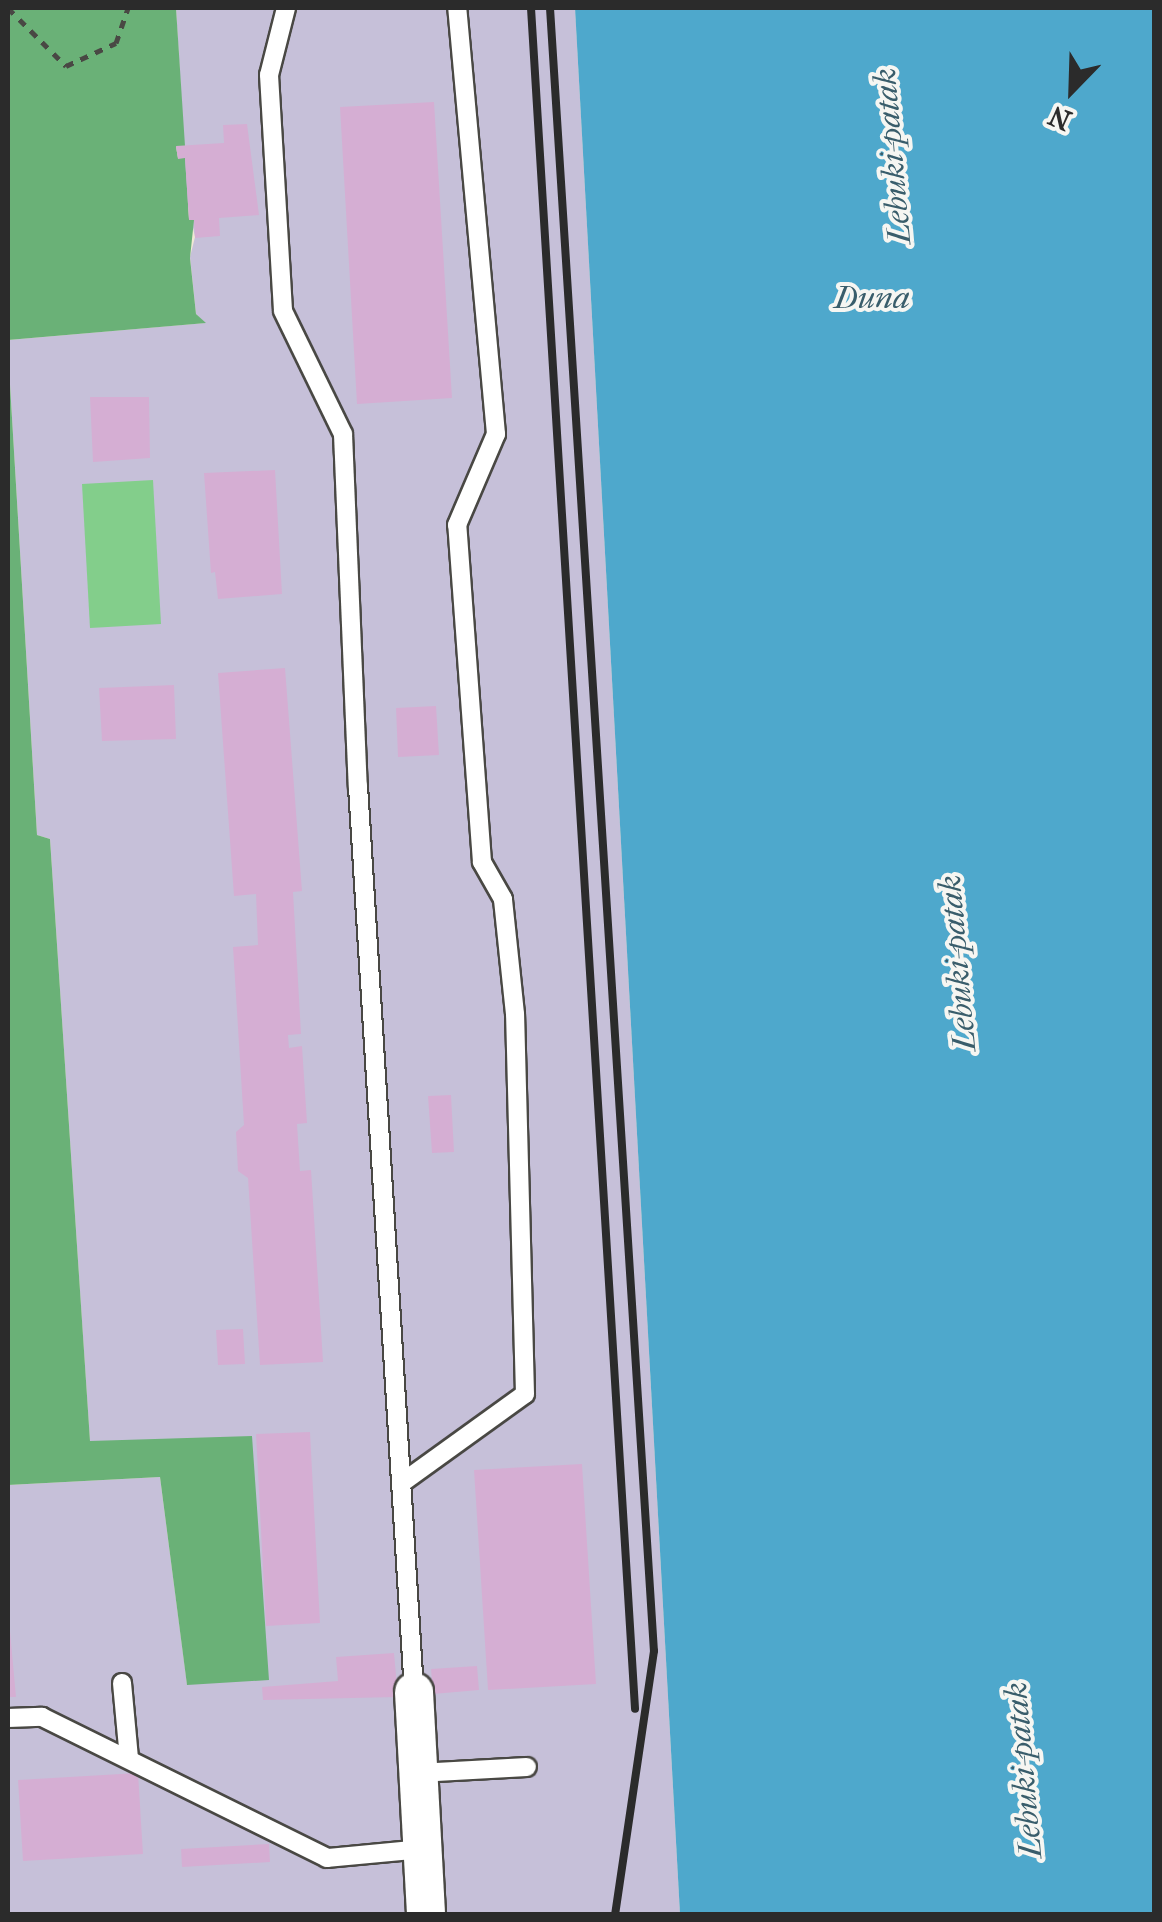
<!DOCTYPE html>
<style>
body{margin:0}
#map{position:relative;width:1162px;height:1922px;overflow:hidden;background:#f0e9d4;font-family:"IM FELL French Canon",serif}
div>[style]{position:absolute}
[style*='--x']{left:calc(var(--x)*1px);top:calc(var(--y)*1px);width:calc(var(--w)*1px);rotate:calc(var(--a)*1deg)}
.industrial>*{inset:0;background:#c6c0d9}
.green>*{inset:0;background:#83ce8b}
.forest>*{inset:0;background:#6ab177}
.water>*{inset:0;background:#4ea8cc}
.building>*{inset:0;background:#d5aed3}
.path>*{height:5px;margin-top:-2.5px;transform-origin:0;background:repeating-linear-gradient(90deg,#494844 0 8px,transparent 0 16px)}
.roads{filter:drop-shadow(2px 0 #494844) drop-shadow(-2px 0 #494844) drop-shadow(0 2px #494844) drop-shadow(0 -2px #494844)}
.service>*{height:18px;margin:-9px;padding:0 9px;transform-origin:9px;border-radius:9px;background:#fff}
.minor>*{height:38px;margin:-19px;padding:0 19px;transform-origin:19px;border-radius:19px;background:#fff}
.rail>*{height:8px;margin:-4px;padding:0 4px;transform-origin:4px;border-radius:4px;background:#2b2b2b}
span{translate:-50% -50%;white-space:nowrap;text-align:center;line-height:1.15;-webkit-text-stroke:8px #f6f6f2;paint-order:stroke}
.water-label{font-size:32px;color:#395d6b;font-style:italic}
.frame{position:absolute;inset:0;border:10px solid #2b2b2b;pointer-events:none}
.north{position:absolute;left:1022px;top:40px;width:100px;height:100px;-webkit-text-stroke:8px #f6f6f2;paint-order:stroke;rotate:203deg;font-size:28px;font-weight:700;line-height:40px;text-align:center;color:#2b2b2b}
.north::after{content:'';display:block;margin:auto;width:35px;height:45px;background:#2b2b2b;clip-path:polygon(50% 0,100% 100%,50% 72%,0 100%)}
</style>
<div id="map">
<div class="industrial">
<i style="clip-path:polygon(176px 8px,575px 8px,680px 1914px,8px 1914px,8px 1485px,160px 1477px,187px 1684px,252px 1437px,90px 1442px,50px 839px,37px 835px,8px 351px,8px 340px,205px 323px,196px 314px,190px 257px,195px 237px,176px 147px,184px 145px)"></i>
</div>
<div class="green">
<i style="clip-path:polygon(153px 480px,161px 624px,90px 628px,82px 484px)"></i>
</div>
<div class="forest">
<i style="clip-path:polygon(8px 8px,176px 8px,185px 146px,176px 147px,178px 158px,185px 158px,189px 219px,194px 220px,190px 258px,196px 314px,206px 323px,8px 340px)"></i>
<i style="clip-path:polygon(8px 351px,37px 835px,50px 839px,90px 1441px,252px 1436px,269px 1680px,187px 1685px,160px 1477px,8px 1485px)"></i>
</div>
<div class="water">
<i style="clip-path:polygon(575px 8px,1154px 8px,1154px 1914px,680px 1914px)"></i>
</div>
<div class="building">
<i style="clip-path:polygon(434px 102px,452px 398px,357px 404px,340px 107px)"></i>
<i style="clip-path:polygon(247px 124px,259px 215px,219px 218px,220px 236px,195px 238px,194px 220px,189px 220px,185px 158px,178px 159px,176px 146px,224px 143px,223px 125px)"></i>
<i style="clip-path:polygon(90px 397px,149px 397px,150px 458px,93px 462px)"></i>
<i style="clip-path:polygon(275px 470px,282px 594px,218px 599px,215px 572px,211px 573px,204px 473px)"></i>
<i style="clip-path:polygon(285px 668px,302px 891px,293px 892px,301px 1034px,288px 1035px,289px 1048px,302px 1046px,307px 1123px,297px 1124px,300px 1171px,311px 1170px,323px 1362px,260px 1365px,248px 1178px,238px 1171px,236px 1132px,244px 1125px,233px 947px,258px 945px,256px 894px,234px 896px,218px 673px)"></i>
<i style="clip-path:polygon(174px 685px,176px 739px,102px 741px,99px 688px)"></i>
<i style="clip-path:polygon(436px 706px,439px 755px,398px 757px,396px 708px)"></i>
<i style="clip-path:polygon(451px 1095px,454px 1152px,432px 1153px,428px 1096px)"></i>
<i style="clip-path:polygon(243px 1329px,245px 1364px,218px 1365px,216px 1330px)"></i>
<i style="clip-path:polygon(310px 1432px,320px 1623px,266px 1626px,256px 1434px)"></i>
<i style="clip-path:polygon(582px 1464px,596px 1684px,488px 1690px,474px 1470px)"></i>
<i style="clip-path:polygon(8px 1609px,16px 1697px,8px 1697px)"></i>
<i style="clip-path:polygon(394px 1653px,398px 1697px,263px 1700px,262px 1687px,338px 1681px,336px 1657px)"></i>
<i style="clip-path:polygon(477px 1666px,479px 1690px,433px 1694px,431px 1669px)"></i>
<i style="clip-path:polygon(138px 1773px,143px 1854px,23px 1861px,18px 1780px)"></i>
<i style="clip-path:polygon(269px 1844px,270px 1862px,182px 1867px,181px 1849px)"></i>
</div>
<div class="path">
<i style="--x:8;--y:8;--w:82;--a:45"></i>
<i style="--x:66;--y:66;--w:55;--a:-24.7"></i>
<i style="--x:116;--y:43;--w:37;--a:-71"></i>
</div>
<div class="roads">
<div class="service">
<i style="--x:286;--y:8;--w:69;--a:104.2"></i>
<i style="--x:269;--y:75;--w:236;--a:86.6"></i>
<i style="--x:283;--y:311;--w:137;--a:64"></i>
<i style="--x:343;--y:434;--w:352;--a:87.6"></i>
<i style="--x:358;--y:786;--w:908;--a:86.46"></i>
<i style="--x:403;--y:1482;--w:150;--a:-35.8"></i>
<i style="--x:525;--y:1394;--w:380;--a:-91.5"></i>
<i style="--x:515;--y:1014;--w:116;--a:-96"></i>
<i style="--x:503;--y:899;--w:43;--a:-119.6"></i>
<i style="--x:482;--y:862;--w:338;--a:-94.2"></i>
<i style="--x:457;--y:525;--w:99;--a:-66.8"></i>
<i style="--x:496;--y:434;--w:428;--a:-95.2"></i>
<i style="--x:122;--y:1683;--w:76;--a:84.7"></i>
<i style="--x:8;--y:1718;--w:34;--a:-2"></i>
<i style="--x:42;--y:1717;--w:318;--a:26.3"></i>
<i style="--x:327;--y:1858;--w:95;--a:-5.4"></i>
<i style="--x:418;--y:1773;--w:109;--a:-3.2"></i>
</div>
<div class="minor">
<i style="--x:414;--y:1692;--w:222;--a:86.9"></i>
</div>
</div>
<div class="rail">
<i style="--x:531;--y:8;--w:1704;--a:86.5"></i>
<i style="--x:550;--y:8;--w:1646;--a:86.38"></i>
<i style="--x:654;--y:1651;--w:266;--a:98.4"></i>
</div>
<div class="water-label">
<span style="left:893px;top:156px;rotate:-95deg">Lebuki-patak</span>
<span style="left:872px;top:298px">Duna</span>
<span style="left:958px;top:963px;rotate:-95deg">Lebuki-patak</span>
<span style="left:1024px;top:1770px;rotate:-95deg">Lebuki-patak</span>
</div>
<div class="frame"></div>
<div class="north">N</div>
</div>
